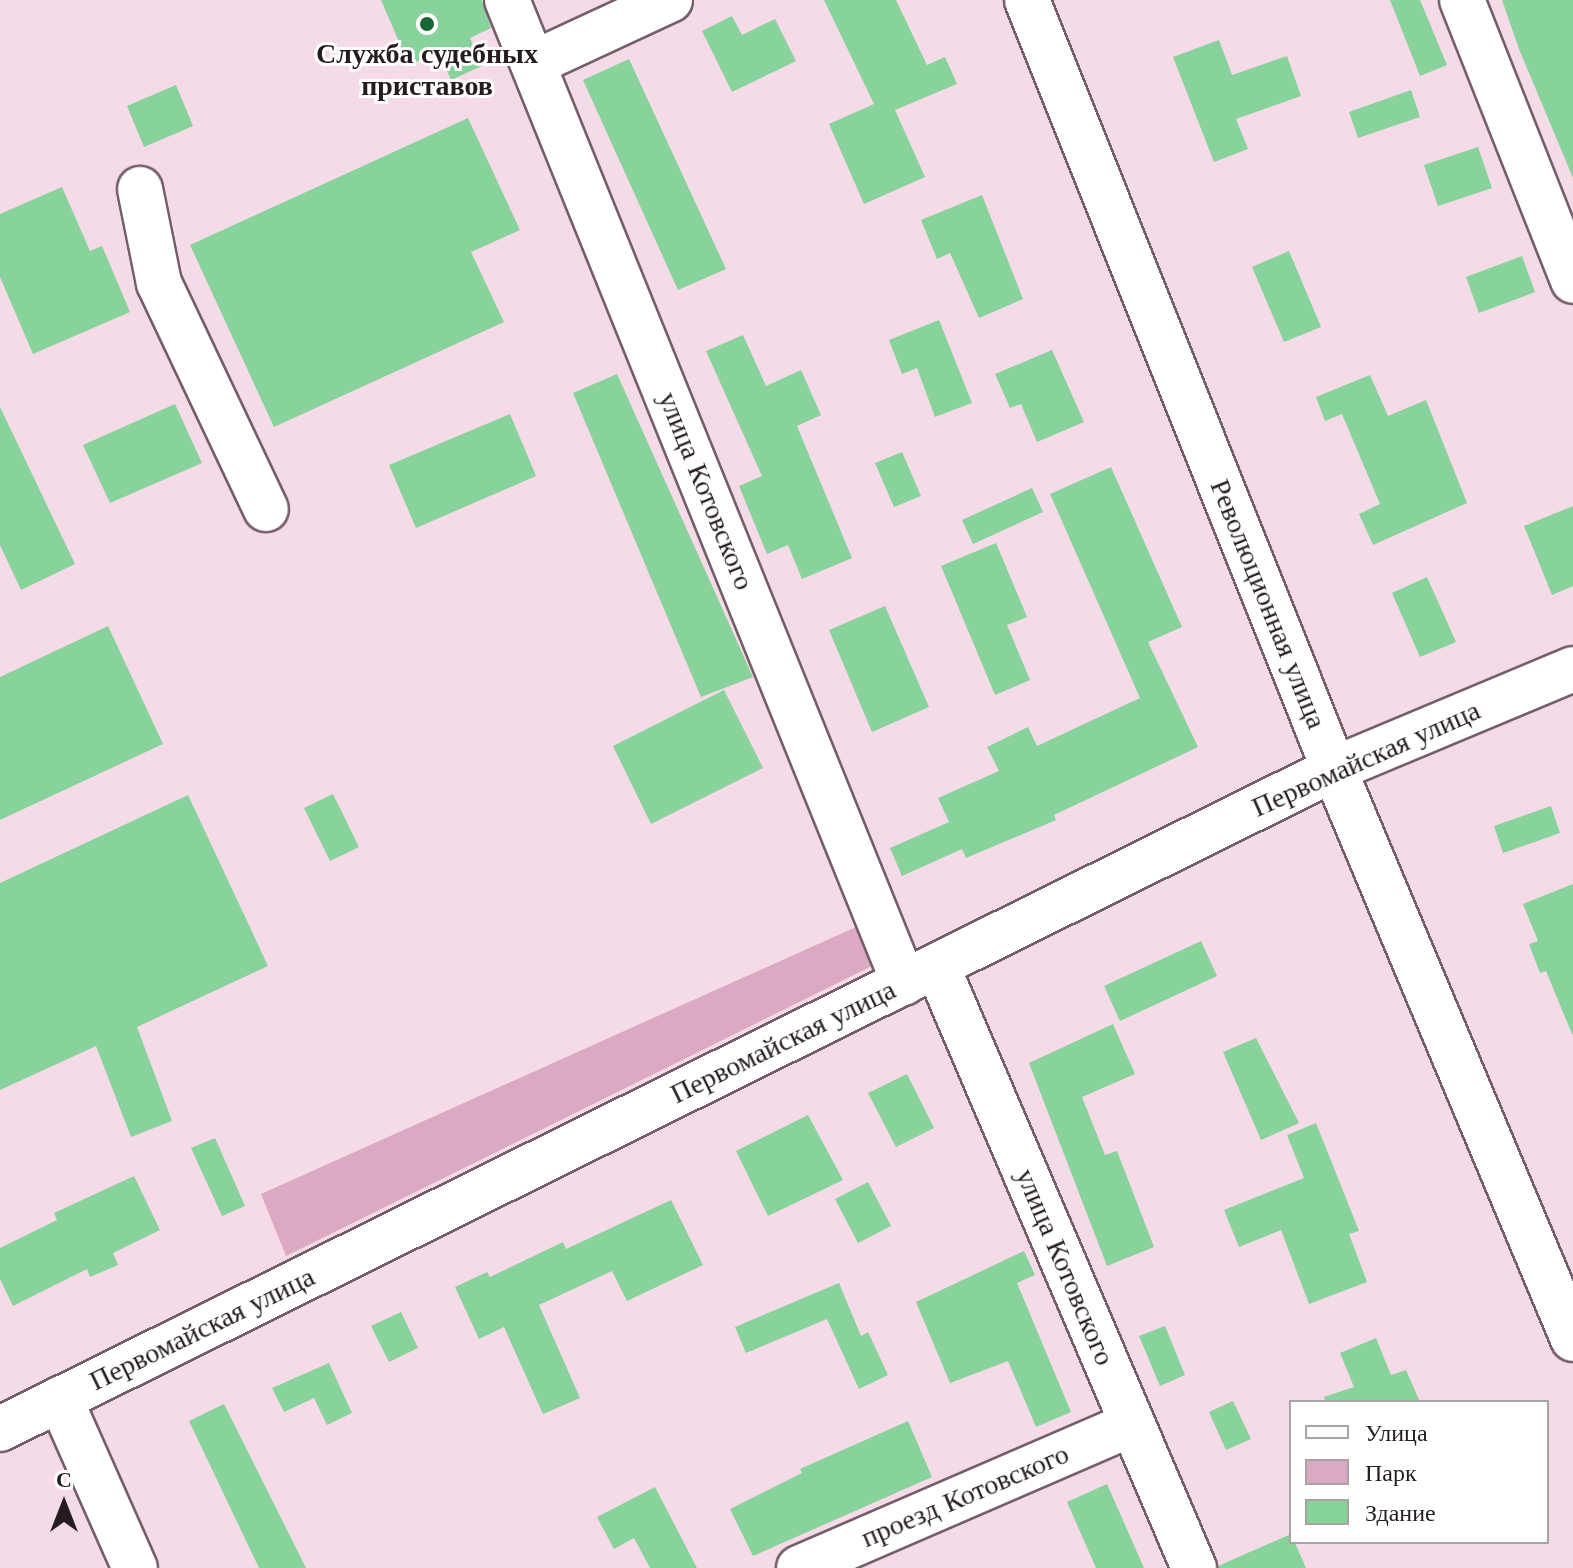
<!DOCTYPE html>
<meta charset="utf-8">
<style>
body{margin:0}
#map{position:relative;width:1573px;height:1568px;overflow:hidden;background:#f5dbe7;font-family:"Libre Baskerville",serif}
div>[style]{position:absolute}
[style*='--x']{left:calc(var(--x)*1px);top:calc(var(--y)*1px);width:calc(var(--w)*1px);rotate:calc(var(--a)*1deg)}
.green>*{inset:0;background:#dca9c2}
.building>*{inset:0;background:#88d29b}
.roads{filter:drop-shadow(2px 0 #745e69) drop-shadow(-2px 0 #745e69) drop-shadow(0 2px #745e69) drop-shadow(0 -2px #745e69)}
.minor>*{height:44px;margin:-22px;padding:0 22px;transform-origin:22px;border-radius:22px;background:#fff}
.dots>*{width:22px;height:22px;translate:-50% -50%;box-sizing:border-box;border:4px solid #fff;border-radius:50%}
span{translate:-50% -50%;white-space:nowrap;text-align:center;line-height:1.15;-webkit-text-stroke:6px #fff;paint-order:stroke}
.poi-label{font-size:28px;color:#251c21;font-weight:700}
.street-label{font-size:28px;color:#251c21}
.legend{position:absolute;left:1289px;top:1400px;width:260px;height:144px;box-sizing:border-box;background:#fff;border:2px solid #a8a4a6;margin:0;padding:10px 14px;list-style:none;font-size:24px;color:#251c21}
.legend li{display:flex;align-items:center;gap:16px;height:40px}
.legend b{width:40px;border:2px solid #a8a4a6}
.north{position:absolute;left:24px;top:1464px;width:80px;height:80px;-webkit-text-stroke:6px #fff;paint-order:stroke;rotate:0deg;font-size:22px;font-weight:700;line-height:32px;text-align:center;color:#251c21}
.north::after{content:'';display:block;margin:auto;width:28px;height:36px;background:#251c21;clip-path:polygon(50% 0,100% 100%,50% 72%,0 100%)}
</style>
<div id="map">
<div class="green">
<i style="clip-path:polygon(856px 927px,874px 965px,286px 1256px,261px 1194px)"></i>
</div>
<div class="building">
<i style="clip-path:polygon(381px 0,482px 0,491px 28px,470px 38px,482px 66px,451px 80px,439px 52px,409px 65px)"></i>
<i style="clip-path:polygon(824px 0,896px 0,927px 65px,945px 57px,957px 84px,895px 110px,925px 177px,864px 204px,829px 124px,874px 104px)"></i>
<i style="clip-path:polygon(1390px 0,1420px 0,1447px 65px,1420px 76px)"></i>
<i style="clip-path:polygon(1502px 0,1573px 0,1573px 178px,1519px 49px)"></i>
<i style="clip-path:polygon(732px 16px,742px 35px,775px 19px,796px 61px,732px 92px,702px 31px)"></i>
<i style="clip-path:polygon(1219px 40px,1232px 75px,1287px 56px,1301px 96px,1236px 119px,1248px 149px,1214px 162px,1173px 57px)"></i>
<i style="clip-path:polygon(629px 59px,726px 269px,678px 290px,583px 80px)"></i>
<i style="clip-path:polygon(176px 85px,193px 126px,144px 147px,127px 106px)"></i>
<i style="clip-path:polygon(1411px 90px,1420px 117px,1358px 138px,1349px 112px)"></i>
<i style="clip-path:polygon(468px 118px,520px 230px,471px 252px,504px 322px,274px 427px,190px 245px)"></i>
<i style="clip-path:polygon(1478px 147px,1492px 188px,1438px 206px,1424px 165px)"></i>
<i style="clip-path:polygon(62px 187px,90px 251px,102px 246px,130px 312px,33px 354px,0 277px,0 214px)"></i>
<i style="clip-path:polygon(982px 195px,1023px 299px,979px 318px,950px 253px,937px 259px,921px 220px)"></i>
<i style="clip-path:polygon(1289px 251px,1321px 327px,1284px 342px,1252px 267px)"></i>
<i style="clip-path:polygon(1522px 256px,1535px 292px,1479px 313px,1466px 277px)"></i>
<i style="clip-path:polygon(939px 320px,972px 403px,935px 417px,917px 368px,902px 374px,889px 340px)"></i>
<i style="clip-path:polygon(743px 335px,766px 386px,801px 370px,821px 415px,797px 426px,852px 558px,802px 579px,788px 545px,767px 554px,739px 486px,762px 476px,706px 351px)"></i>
<i style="clip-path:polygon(1052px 350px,1084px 422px,1037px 442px,1021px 404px,1010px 408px,995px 374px)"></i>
<i style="clip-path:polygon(617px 374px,753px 677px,701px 697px,573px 393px)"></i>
<i style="clip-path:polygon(1370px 375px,1388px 416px,1426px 400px,1467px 503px,1373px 545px,1359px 514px,1380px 504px,1342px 414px,1325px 421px,1316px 397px)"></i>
<i style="clip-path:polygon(175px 404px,202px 463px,110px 503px,83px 445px)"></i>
<i style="clip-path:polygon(0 407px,75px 564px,21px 590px,0 545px)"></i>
<i style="clip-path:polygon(510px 414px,536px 476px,416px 528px,389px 465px)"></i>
<i style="clip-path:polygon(902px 452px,921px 496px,894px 507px,875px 463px)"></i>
<i style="clip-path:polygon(1111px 467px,1182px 627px,1148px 642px,1198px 747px,1054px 815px,1056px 820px,966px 858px,962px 849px,902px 876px,890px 848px,949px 822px,938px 798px,999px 771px,987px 747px,1028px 727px,1037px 746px,1140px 698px,1050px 494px)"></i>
<i style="clip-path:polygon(1032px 488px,1043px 512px,973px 544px,962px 520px)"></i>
<i style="clip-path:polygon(1573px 506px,1573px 586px,1552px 595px,1524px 526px)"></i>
<i style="clip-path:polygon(996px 543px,1027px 617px,1007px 625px,1030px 680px,995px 695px,941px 566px)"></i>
<i style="clip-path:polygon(1427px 577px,1456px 642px,1420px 657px,1392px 593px)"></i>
<i style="clip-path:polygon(885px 606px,929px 707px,872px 732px,829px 630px)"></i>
<i style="clip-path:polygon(108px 626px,163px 744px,0 820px,0 677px)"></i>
<i style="clip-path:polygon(724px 690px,763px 768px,651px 824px,613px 746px)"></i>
<i style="clip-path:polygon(333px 794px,359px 847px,330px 861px,304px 808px)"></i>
<i style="clip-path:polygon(188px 795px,268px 966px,137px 1027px,172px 1121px,131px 1137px,96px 1046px,0 1090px,0 883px)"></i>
<i style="clip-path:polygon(1551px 806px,1560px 833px,1503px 853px,1494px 826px)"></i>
<i style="clip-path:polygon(1573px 884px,1573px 1034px,1572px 1034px,1546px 971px,1540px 973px,1529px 944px,1538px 941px,1523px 904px)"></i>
<i style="clip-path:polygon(1201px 941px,1217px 976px,1120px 1021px,1104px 986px)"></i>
<i style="clip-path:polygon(1113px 1024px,1135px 1074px,1082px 1097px,1105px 1155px,1117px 1151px,1154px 1247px,1107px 1266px,1029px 1063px)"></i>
<i style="clip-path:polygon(1256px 1038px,1299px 1123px,1261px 1140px,1223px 1052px)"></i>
<i style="clip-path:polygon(907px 1074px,934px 1128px,896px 1147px,868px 1093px)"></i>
<i style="clip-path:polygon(808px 1115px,843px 1180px,768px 1216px,736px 1151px)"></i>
<i style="clip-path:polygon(1316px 1123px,1359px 1231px,1349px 1234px,1367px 1282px,1309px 1304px,1281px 1230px,1239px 1247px,1224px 1210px,1304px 1178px,1287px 1135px)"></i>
<i style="clip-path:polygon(215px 1138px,245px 1206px,222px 1216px,191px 1148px)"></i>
<i style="clip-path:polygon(134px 1176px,160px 1230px,113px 1253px,118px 1265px,90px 1277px,87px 1269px,13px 1306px,0 1279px,0 1248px,57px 1220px,54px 1213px)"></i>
<i style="clip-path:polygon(868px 1182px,891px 1226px,858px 1243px,835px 1199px)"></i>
<i style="clip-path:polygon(671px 1200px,703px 1265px,627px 1301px,612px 1271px,539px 1305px,580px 1398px,543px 1414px,504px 1327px,479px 1339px,455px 1287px,487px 1272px,490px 1277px,563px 1242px,566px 1249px)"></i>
<i style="clip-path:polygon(1024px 1251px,1035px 1275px,1017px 1283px,1071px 1412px,1036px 1427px,1008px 1361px,950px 1383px,916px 1302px)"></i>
<i style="clip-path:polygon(839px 1283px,861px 1336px,868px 1332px,888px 1375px,859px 1389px,827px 1319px,746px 1353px,735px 1327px)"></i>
<i style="clip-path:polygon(401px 1312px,418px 1348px,389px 1362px,371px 1326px)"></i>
<i style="clip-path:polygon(1165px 1326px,1185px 1375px,1160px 1386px,1139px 1336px)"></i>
<i style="clip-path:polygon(1376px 1338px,1391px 1375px,1406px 1370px,1420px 1402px,1325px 1402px,1324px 1397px,1354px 1387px,1340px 1353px)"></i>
<i style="clip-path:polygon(329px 1363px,352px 1413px,327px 1425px,314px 1398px,284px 1412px,272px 1388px)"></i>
<i style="clip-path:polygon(1233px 1401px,1251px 1439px,1226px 1450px,1209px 1412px)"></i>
<i style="clip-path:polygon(224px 1404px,306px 1568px,259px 1568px,189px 1421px)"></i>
<i style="clip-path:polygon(908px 1421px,932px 1477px,753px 1556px,730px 1509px,802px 1473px,800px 1469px)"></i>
<i style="clip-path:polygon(1107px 1484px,1144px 1568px,1096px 1568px,1067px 1502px)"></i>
<i style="clip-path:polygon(655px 1487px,697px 1568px,650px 1568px,634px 1538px,614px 1549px,597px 1517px)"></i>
<i style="clip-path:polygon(1291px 1534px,1306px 1568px,1218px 1568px,1218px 1566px)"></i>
</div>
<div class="roads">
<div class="minor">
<i style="--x:507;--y:0;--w:1060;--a:68.01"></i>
<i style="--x:1027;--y:0;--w:828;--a:68.24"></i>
<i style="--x:1334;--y:769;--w:618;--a:67.25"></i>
<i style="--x:1462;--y:0;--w:302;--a:68.4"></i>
<i style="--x:534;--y:63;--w:150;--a:-24.9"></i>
<i style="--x:140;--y:189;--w:96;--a:78.6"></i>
<i style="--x:159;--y:283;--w:250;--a:64.7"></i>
<i style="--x:937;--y:966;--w:655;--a:66.88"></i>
<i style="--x:60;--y:1399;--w:185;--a:66.1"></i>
<i style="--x:0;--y:1429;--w:1488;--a:-26.32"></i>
<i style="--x:1334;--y:769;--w:259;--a:-22.7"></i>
<i style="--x:799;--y:1568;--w:363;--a:-23.4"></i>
</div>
</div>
<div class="dots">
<i style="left:427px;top:24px;background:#176635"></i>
</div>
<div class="poi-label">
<span style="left:427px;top:70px">Служба судебных<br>приставов</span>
</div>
<div class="street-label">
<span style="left:706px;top:491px;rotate:68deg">улица Котовского</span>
<span style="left:1268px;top:604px;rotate:68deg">Революционная улица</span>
<span style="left:1366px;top:759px;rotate:-24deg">Первомайская улица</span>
<span style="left:783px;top:1042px;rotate:-26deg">Первомайская улица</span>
<span style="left:1065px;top:1267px;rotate:67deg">улица Котовского</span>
<span style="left:202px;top:1329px;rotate:-26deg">Первомайская улица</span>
<span style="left:965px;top:1496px;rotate:-23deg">проезд Котовского</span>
</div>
<ul class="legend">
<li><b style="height:10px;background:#fff"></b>Улица</li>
<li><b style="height:22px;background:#dca9c2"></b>Парк</li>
<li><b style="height:22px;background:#88d29b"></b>Здание</li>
</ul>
<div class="north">С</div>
</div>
